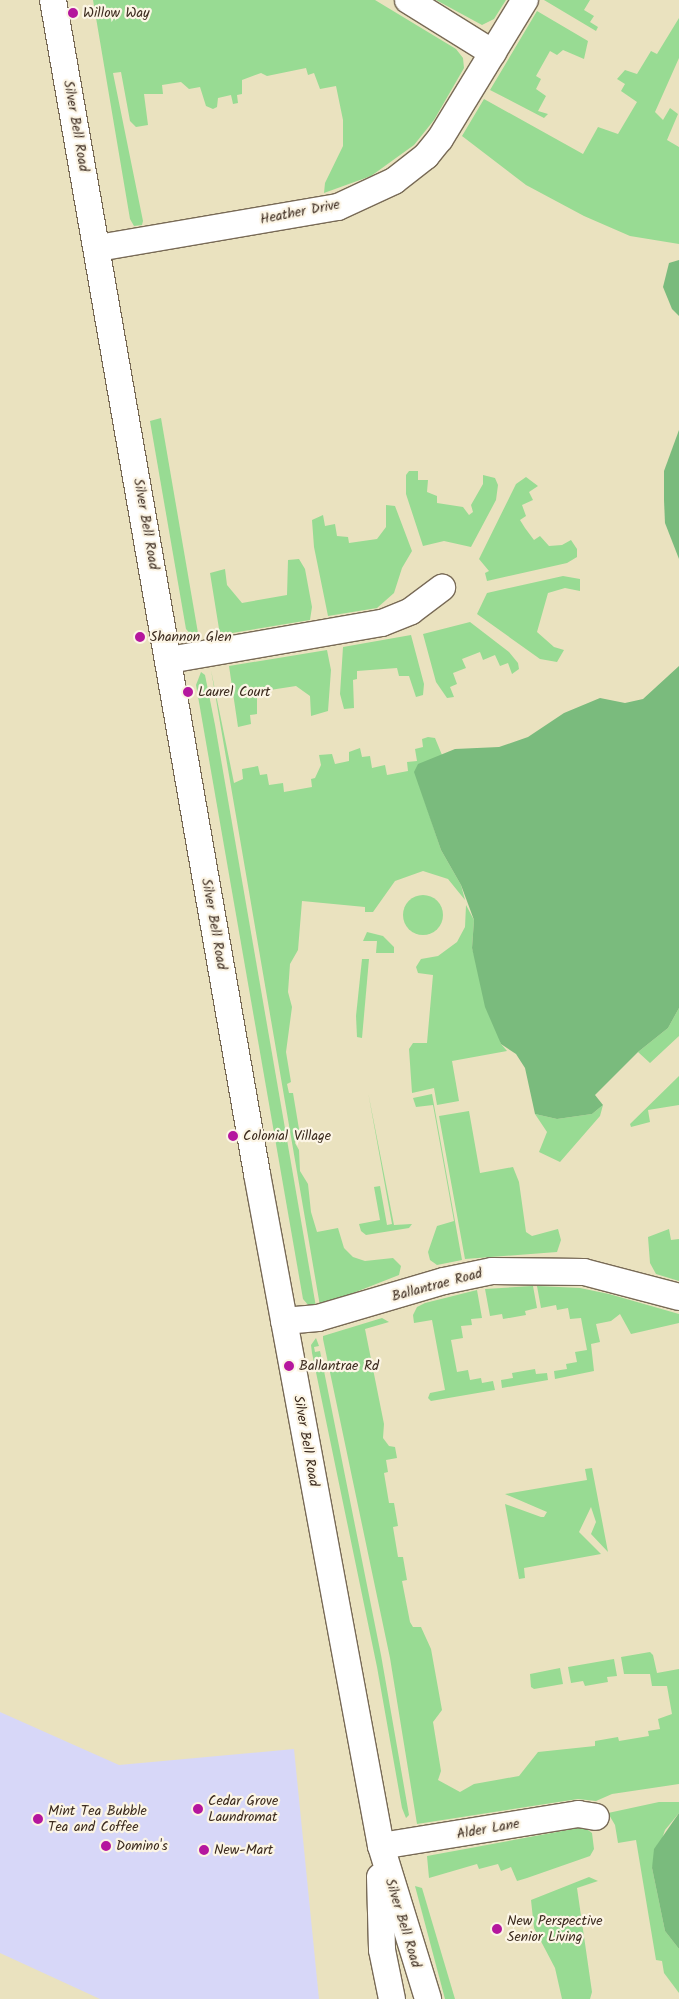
<!DOCTYPE html>
<style>
body{margin:0}
#map{position:relative;width:679px;height:1999px;overflow:hidden;background:#eae2bf;font-family:Kalam,sans-serif}
div>[style]{position:absolute}
[style*='--x']{left:calc(var(--x)*1px);top:calc(var(--y)*1px);width:calc(var(--w)*1px);rotate:calc(var(--a)*1deg)}
.built>*{inset:0;background:#d7d7f8}
.green>*{inset:0;background:#98db93}
.round{border-radius:50%}
.forest>*{inset:0;background:#7abb7d}
.roads{filter:drop-shadow(1px 0 #786a56) drop-shadow(-1px 0 #786a56) drop-shadow(0 1px #786a56) drop-shadow(0 -1px #786a56)}
.minor>*{height:26px;margin:-13px;padding:0 13px;transform-origin:13px;border-radius:13px;background:#fff}
.dots>*{width:14px;height:14px;translate:-50% -50%;box-sizing:border-box;border:2px solid #fcf5e5;border-radius:50%}
span{translate:-50% -50%;white-space:nowrap;text-align:center;line-height:1.15;-webkit-text-stroke:4.5px #fcf5e5;paint-order:stroke}
.poi-label{font-size:14px;color:#3b2a1e}
.left{translate:0 -50%;text-align:left}
.street-label{font-size:14px;color:#3b2a1e}
</style>
<div id="map">
<div class="built">
<i style="clip-path:polygon(0 1712px,119px 1765px,294px 1749px,319px 1999px,100px 1999px,0 1953px)"></i>
</div>
<div class="green">
<i style="clip-path:polygon(93px 0,375px 0,456px 49px,463px 58px,464px 68px,434px 120px,414px 145px,371px 176px,324px 193px,325px 183px,343px 146px,343px 120px,336px 86px,320px 89px,314px 73px,308px 75px,306px 68px,267px 76px,261px 73px,242px 80px,242px 94px,237px 95px,238px 103px,233px 104px,231px 95px,218px 98px,217px 107px,213px 109px,206px 106px,200px 87px,189px 89px,181px 82px,162px 85px,163px 94px,144px 94px,148px 125px,136px 127px,130px 121px,121px 72px,113px 73px,143px 221px,142px 225px,134px 226px,130px 219px)"></i>
<i style="clip-path:polygon(436px 0,506px 0,494px 19px,482px 25px)"></i>
<i style="clip-path:polygon(544px 0,590px 0,584px 10px,594px 16px,590px 22px,598px 27px,596px 31px)"></i>
<i style="clip-path:polygon(537px 11px,588px 41px,584px 59px,563px 50px,557px 55px,550px 51px,536px 76px,541px 79px,536px 89px,546px 96px,538px 111px,548px 114px,544px 118px,490px 90px)"></i>
<i style="clip-path:polygon(679px 18px,679px 58px,655px 112px,663px 120px,670px 108px,678px 114px,667px 140px,679px 147px,679px 244px,630px 236px,584px 216px,526px 185px,462px 136px,484px 99px,583px 154px,598px 127px,618px 134px,637px 102px,621px 91px,625px 84px,617px 79px,625px 70px,637px 74px,651px 51px,657px 54px)"></i>
<i style="clip-path:polygon(161px 418px,198px 633px,194px 638px,186px 629px,150px 421px)"></i>
<i style="clip-path:polygon(409px 471px,418px 471px,418px 480px,428px 480px,427px 492px,437px 496px,437px 503px,463px 507px,469px 515px,473px 512px,471px 505px,483px 484px,483px 475px,495px 478px,498px 485px,496px 500px,471px 547px,444px 541px,423px 546px,406px 494px,406px 475px)"></i>
<i style="clip-path:polygon(526px 477px,538px 486px,529px 492px,533px 500px,522px 505px,526px 516px,520px 520px,525px 528px,534px 540px,540px 536px,549px 546px,562px 545px,571px 540px,577px 549px,577px 557px,567px 563px,487px 581px,485px 573px,489px 571px,479px 559px,516px 484px)"></i>
<i style="clip-path:polygon(386px 505px,395px 506px,412px 551px,402px 568px,394px 593px,377px 608px,328px 616px,314px 547px,312px 520px,323px 515px,325px 526px,335px 524px,337px 536px,348px 537px,349px 543px,377px 539px,386px 527px)"></i>
<i style="clip-path:polygon(299px 559px,305px 569px,312px 607px,310px 620px,220px 635px,210px 573px,225px 569px,227px 585px,242px 603px,287px 595px,288px 560px)"></i>
<i style="clip-path:polygon(563px 576px,580px 579px,580px 591px,565px 588px,548px 593px,537px 632px,554px 647px,564px 650px,557px 662px,540px 659px,477px 614px,487px 593px)"></i>
<i style="clip-path:polygon(470px 622px,509px 652px,518px 663px,519px 669px,512px 674px,508px 663px,500px 666px,495px 655px,483px 660px,480px 652px,462px 659px,466px 668px,453px 673px,457px 684px,450px 687px,454px 697px,447px 698px,436px 682px,423px 634px)"></i>
<i style="clip-path:polygon(411px 635px,424px 684px,423px 695px,416px 697px,409px 676px,399px 676px,397px 668px,357px 671px,357px 679px,353px 680px,354px 708px,344px 709px,340px 694px,343px 647px)"></i>
<i style="clip-path:polygon(327px 650px,331px 670px,328px 711px,311px 716px,310px 696px,296px 686px,257px 692px,257px 714px,250px 715px,251px 724px,238px 727px,229px 666px)"></i>
<i style="clip-path:polygon(211px 670px,234px 783px,243px 779px,242px 769px,258px 766px,260px 775px,267px 774px,269px 785px,283px 783px,284px 792px,312px 787px,311px 779px,315px 778px,321px 765px,319px 755px,332px 754px,335px 764px,349px 761px,349px 752px,360px 748px,362px 757px,370px 756px,372px 768px,385px 765px,387px 775px,408px 771px,407px 762px,417px 761px,415px 749px,423px 747px,422px 739px,428px 737px,435px 738px,442px 755px,415px 772px,441px 850px,461px 885px,465px 900px,448px 879px,423px 871px,395px 881px,373px 912px,365px 912px,365px 907px,302px 901px,298px 950px,290px 964px,288px 992px,292px 1007px,286px 1052px,291px 1082px,287px 1084px,289px 1093px,293px 1093px,299px 1129px,295px 1143px,299px 1150px,300px 1171px,308px 1184px,311px 1212px,317px 1232px,338px 1228px,344px 1248px,353px 1257px,365px 1261px,393px 1258px,401px 1266px,399px 1275px,320px 1306px)"></i>
<i style="clip-path:polygon(201px 672px,205px 675px,215px 725px,316px 1307px,309px 1306px,303px 1299px,196px 685px)"></i>
<i class="round" style="left:403px;top:895px;width:40px;height:40px"></i>
<i style="clip-path:polygon(466px 905px,474px 920px,472px 948px,501px 1044px,507px 1051px,452px 1061px,459px 1101px,437px 1105px,434px 1088px,412px 1093px,409px 1049px,413px 1043px,427px 1043px,433px 975px,418px 973px,416px 967px,421px 959px,438px 956px,457px 942px,465px 927px)"></i>
<i style="clip-path:polygon(367px 932px,383px 936px,394px 947px,394px 953px,376px 953px,377px 941px,363px 941px)"></i>
<i style="clip-path:polygon(362px 959px,369px 959px,362px 1038px,357px 1037px,356px 1016px)"></i>
<i style="clip-path:polygon(679px 1008px,679px 1036px,650px 1063px,638px 1052px,668px 1028px)"></i>
<i style="clip-path:polygon(679px 1076px,679px 1105px,648px 1110px,650px 1122px,631px 1127px,630px 1124px)"></i>
<i style="clip-path:polygon(368px 1092px,394px 1225px,412px 1224px,409px 1228px,366px 1235px,361px 1231px,359px 1224px,380px 1220px,374px 1187px,380px 1186px,387px 1225px,392px 1224px)"></i>
<i style="clip-path:polygon(432px 1094px,462px 1260px,437px 1265px,430px 1260px,428px 1252px,437px 1226px,454px 1221px,433px 1105px,416px 1107px,413px 1098px)"></i>
<i style="clip-path:polygon(603px 1105px,600px 1116px,560px 1162px,539px 1152px,547px 1132px,535px 1114px,557px 1119px,592px 1114px)"></i>
<i style="clip-path:polygon(469px 1111px,480px 1173px,513px 1167px,519px 1182px,526px 1232px,532px 1236px,558px 1229px,561px 1240px,557px 1252px,465px 1259px,439px 1116px)"></i>
<i style="clip-path:polygon(669px 1229px,671px 1240px,679px 1239px,679px 1281px,656px 1274px,650px 1263px,648px 1237px)"></i>
<i style="clip-path:polygon(533px 1286px,537px 1308px,525px 1311px,526px 1315px,503px 1319px,502px 1314px,490px 1316px,485px 1289px)"></i>
<i style="clip-path:polygon(537px 1286px,580px 1288px,609px 1294px,679px 1314px,679px 1323px,631px 1334px,620px 1314px,611px 1321px,596px 1324px,600px 1342px,591px 1344px,594px 1371px,555px 1379px,554px 1371px,567px 1369px,566px 1364px,577px 1362px,575px 1352px,587px 1350px,581px 1318px,570px 1319px,568px 1308px,557px 1310px,556px 1305px,541px 1308px)"></i>
<i style="clip-path:polygon(477px 1290px,482px 1318px,471px 1319px,472px 1325px,461px 1326px,463px 1338px,451px 1340px,457px 1372px,468px 1370px,470px 1380px,481px 1378px,482px 1383px,493px 1381px,495px 1390px,431px 1401px,428px 1398px,430px 1393px,445px 1390px,432px 1320px,414px 1323px,413px 1315px,417px 1307px,425px 1303px)"></i>
<i style="clip-path:polygon(382px 1318px,389px 1322px,365px 1329px,384px 1424px,383px 1438px,389px 1446px,395px 1447px,397px 1458px,386px 1460px,388px 1472px,384px 1473px,389px 1503px,394px 1503px,398px 1526px,393px 1527px,398px 1557px,403px 1557px,407px 1580px,402px 1581px,410px 1622px,413px 1627px,421px 1627px,431px 1649px,442px 1710px,433px 1722px,441px 1771px,438px 1780px,460px 1792px,474px 1784px,519px 1776px,538px 1752px,595px 1746px,595px 1741px,618px 1737px,619px 1741px,649px 1736px,648px 1731px,660px 1729px,658px 1719px,672px 1714px,667px 1686px,652px 1686px,650px 1674px,624px 1674px,621px 1657px,650px 1652px,653px 1655px,657px 1673px,679px 1669px,679px 1784px,612px 1794px,596px 1801px,578px 1799px,417px 1824px,390px 1658px,323px 1339px,323px 1336px)"></i>
<i style="clip-path:polygon(316px 1338px,319px 1346px,314px 1347px,315px 1352px,320px 1351px,381px 1655px,409px 1815px,406px 1818px,402px 1808px,377px 1667px,312px 1353px,311px 1345px)"></i>
<i style="clip-path:polygon(535px 1369px,536px 1374px,547px 1373px,548px 1380px,502px 1388px,501px 1380px,513px 1378px,512px 1373px)"></i>
<i style="clip-path:polygon(592px 1468px,608px 1552px,591px 1534px,596px 1522px,591px 1507px,579px 1532px,601px 1554px,524px 1568px,525px 1578px,519px 1579px,505px 1504px,541px 1517px,544px 1517px,547px 1512px,505px 1494px,587px 1480px,585px 1469px)"></i>
<i style="clip-path:polygon(614px 1659px,617px 1676px,607px 1677px,608px 1682px,585px 1686px,583px 1681px,571px 1683px,568px 1667px)"></i>
<i style="clip-path:polygon(560px 1668px,563px 1684px,534px 1689px,531px 1687px,530px 1674px)"></i>
<i style="clip-path:polygon(659px 1802px,679px 1802px,679px 1813px,665px 1830px,652px 1868px,665px 1931px,679px 1949px,679px 1993px,664px 1973px,662px 1961px,656px 1960px,636px 1840px,618px 1843px,615px 1825px,608px 1813px)"></i>
<i style="clip-path:polygon(584px 1827px,592px 1833px,594px 1849px,590px 1856px,527px 1878px,517px 1881px,511px 1867px,501px 1871px,498px 1864px,479px 1869px,477px 1864px,429px 1878px,427px 1856px)"></i>
<i style="clip-path:polygon(589px 1877px,598px 1881px,577px 1888px,592px 1992px,590px 1999px,562px 1999px,555px 1968px,534px 1928px,531px 1900px)"></i>
<i style="clip-path:polygon(415px 1886px,422px 1888px,455px 1999px,445px 1999px)"></i>
</div>
<div class="forest">
<i style="clip-path:polygon(679px 260px,679px 316px,672px 309px,663px 287px,669px 263px)"></i>
<i style="clip-path:polygon(679px 430px,679px 559px,665px 523px,664px 500px,664px 471px)"></i>
<i style="clip-path:polygon(679px 666px,679px 1008px,668px 1028px,638px 1052px,595px 1095px,603px 1105px,592px 1114px,557px 1119px,535px 1114px,525px 1068px,516px 1054px,501px 1044px,485px 1007px,472px 948px,474px 920px,461px 885px,441px 850px,414px 772px,418px 764px,455px 749px,499px 747px,528px 737px,564px 713px,600px 698px,625px 703px,643px 699px)"></i>
<i style="clip-path:polygon(679px 1813px,679px 1949px,665px 1931px,652px 1868px,654px 1849px)"></i>
</div>
<div class="roads">
<div class="minor">
<i style="--x:53;--y:0;--w:1192;--a:80.14"></i>
<i style="--x:257;--y:1174;--w:683;--a:79.55"></i>
<i style="--x:381;--y:1846;--w:160;--a:72.9"></i>
<i style="--x:408;--y:0;--w:100;--a:31.9"></i>
<i style="--x:98;--y:248;--w:243;--a:-9.7"></i>
<i style="--x:338;--y:207;--w:62;--a:-24.9"></i>
<i style="--x:394;--y:181;--w:41;--a:-38"></i>
<i style="--x:426;--y:156;--w:22;--a:-51"></i>
<i style="--x:440;--y:139;--w:163;--a:-58.6"></i>
<i style="--x:169;--y:660;--w:216;--a:-9.9"></i>
<i style="--x:382;--y:623;--w:31;--a:-22"></i>
<i style="--x:411;--y:611;--w:39;--a:-37"></i>
<i style="--x:284;--y:1321;--w:34;--a:-5"></i>
<i style="--x:318;--y:1318;--w:131;--a:-16.4"></i>
<i style="--x:444;--y:1281;--w:49;--a:-11.8"></i>
<i style="--x:492;--y:1271;--w:92;--a:0.6"></i>
<i style="--x:584;--y:1272;--w:98;--a:14.7"></i>
<i style="--x:381;--y:1846;--w:200;--a:-9.2"></i>
<i style="--x:578;--y:1814;--w:18;--a:9"></i>
<i style="--x:380;--y:1877;--w:73;--a:88.4"></i>
<i style="--x:382;--y:1950;--w:50;--a:78.5"></i>
</div>
</div>
<div class="dots">
<i style="left:73px;top:13px;background:#b5179e"></i>
<i style="left:140px;top:637px;background:#b5179e"></i>
<i style="left:188px;top:692px;background:#b5179e"></i>
<i style="left:233px;top:1136px;background:#b5179e"></i>
<i style="left:289px;top:1366px;background:#b5179e"></i>
<i style="left:198px;top:1809px;background:#b5179e"></i>
<i style="left:38px;top:1819px;background:#b5179e"></i>
<i style="left:106px;top:1846px;background:#b5179e"></i>
<i style="left:204px;top:1850px;background:#b5179e"></i>
<i style="left:497px;top:1929px;background:#b5179e"></i>
</div>
<div class="poi-label">
<span class="left" style="left:83px;top:13px">Willow Way</span>
<span class="left" style="left:150px;top:637px">Shannon Glen</span>
<span class="left" style="left:198px;top:692px">Laurel Court</span>
<span class="left" style="left:243px;top:1136px">Colonial Village</span>
<span class="left" style="left:299px;top:1366px">Ballantrae Rd</span>
<span class="left" style="left:208px;top:1809px">Cedar Grove<br>Laundromat</span>
<span class="left" style="left:48px;top:1819px">Mint Tea Bubble<br>Tea and Coffee</span>
<span class="left" style="left:116px;top:1846px">Domino's</span>
<span class="left" style="left:214px;top:1850px">New-Mart</span>
<span class="left" style="left:507px;top:1929px">New Perspective<br>Senior Living</span>
</div>
<div class="street-label">
<span style="left:76px;top:126px;rotate:80deg">Silver Bell Road</span>
<span style="left:300px;top:212px;rotate:-11deg">Heather Drive</span>
<span style="left:146px;top:524px;rotate:80deg">Silver Bell Road</span>
<span style="left:214px;top:924px;rotate:80deg">Silver Bell Road</span>
<span style="left:437px;top:1285px;rotate:-15deg">Ballantrae Road</span>
<span style="left:306px;top:1441px;rotate:80deg">Silver Bell Road</span>
<span style="left:488px;top:1829px;rotate:-10deg">Alder Lane</span>
<span style="left:403px;top:1923px;rotate:73deg">Silver Bell Road</span>
</div>
</div>
